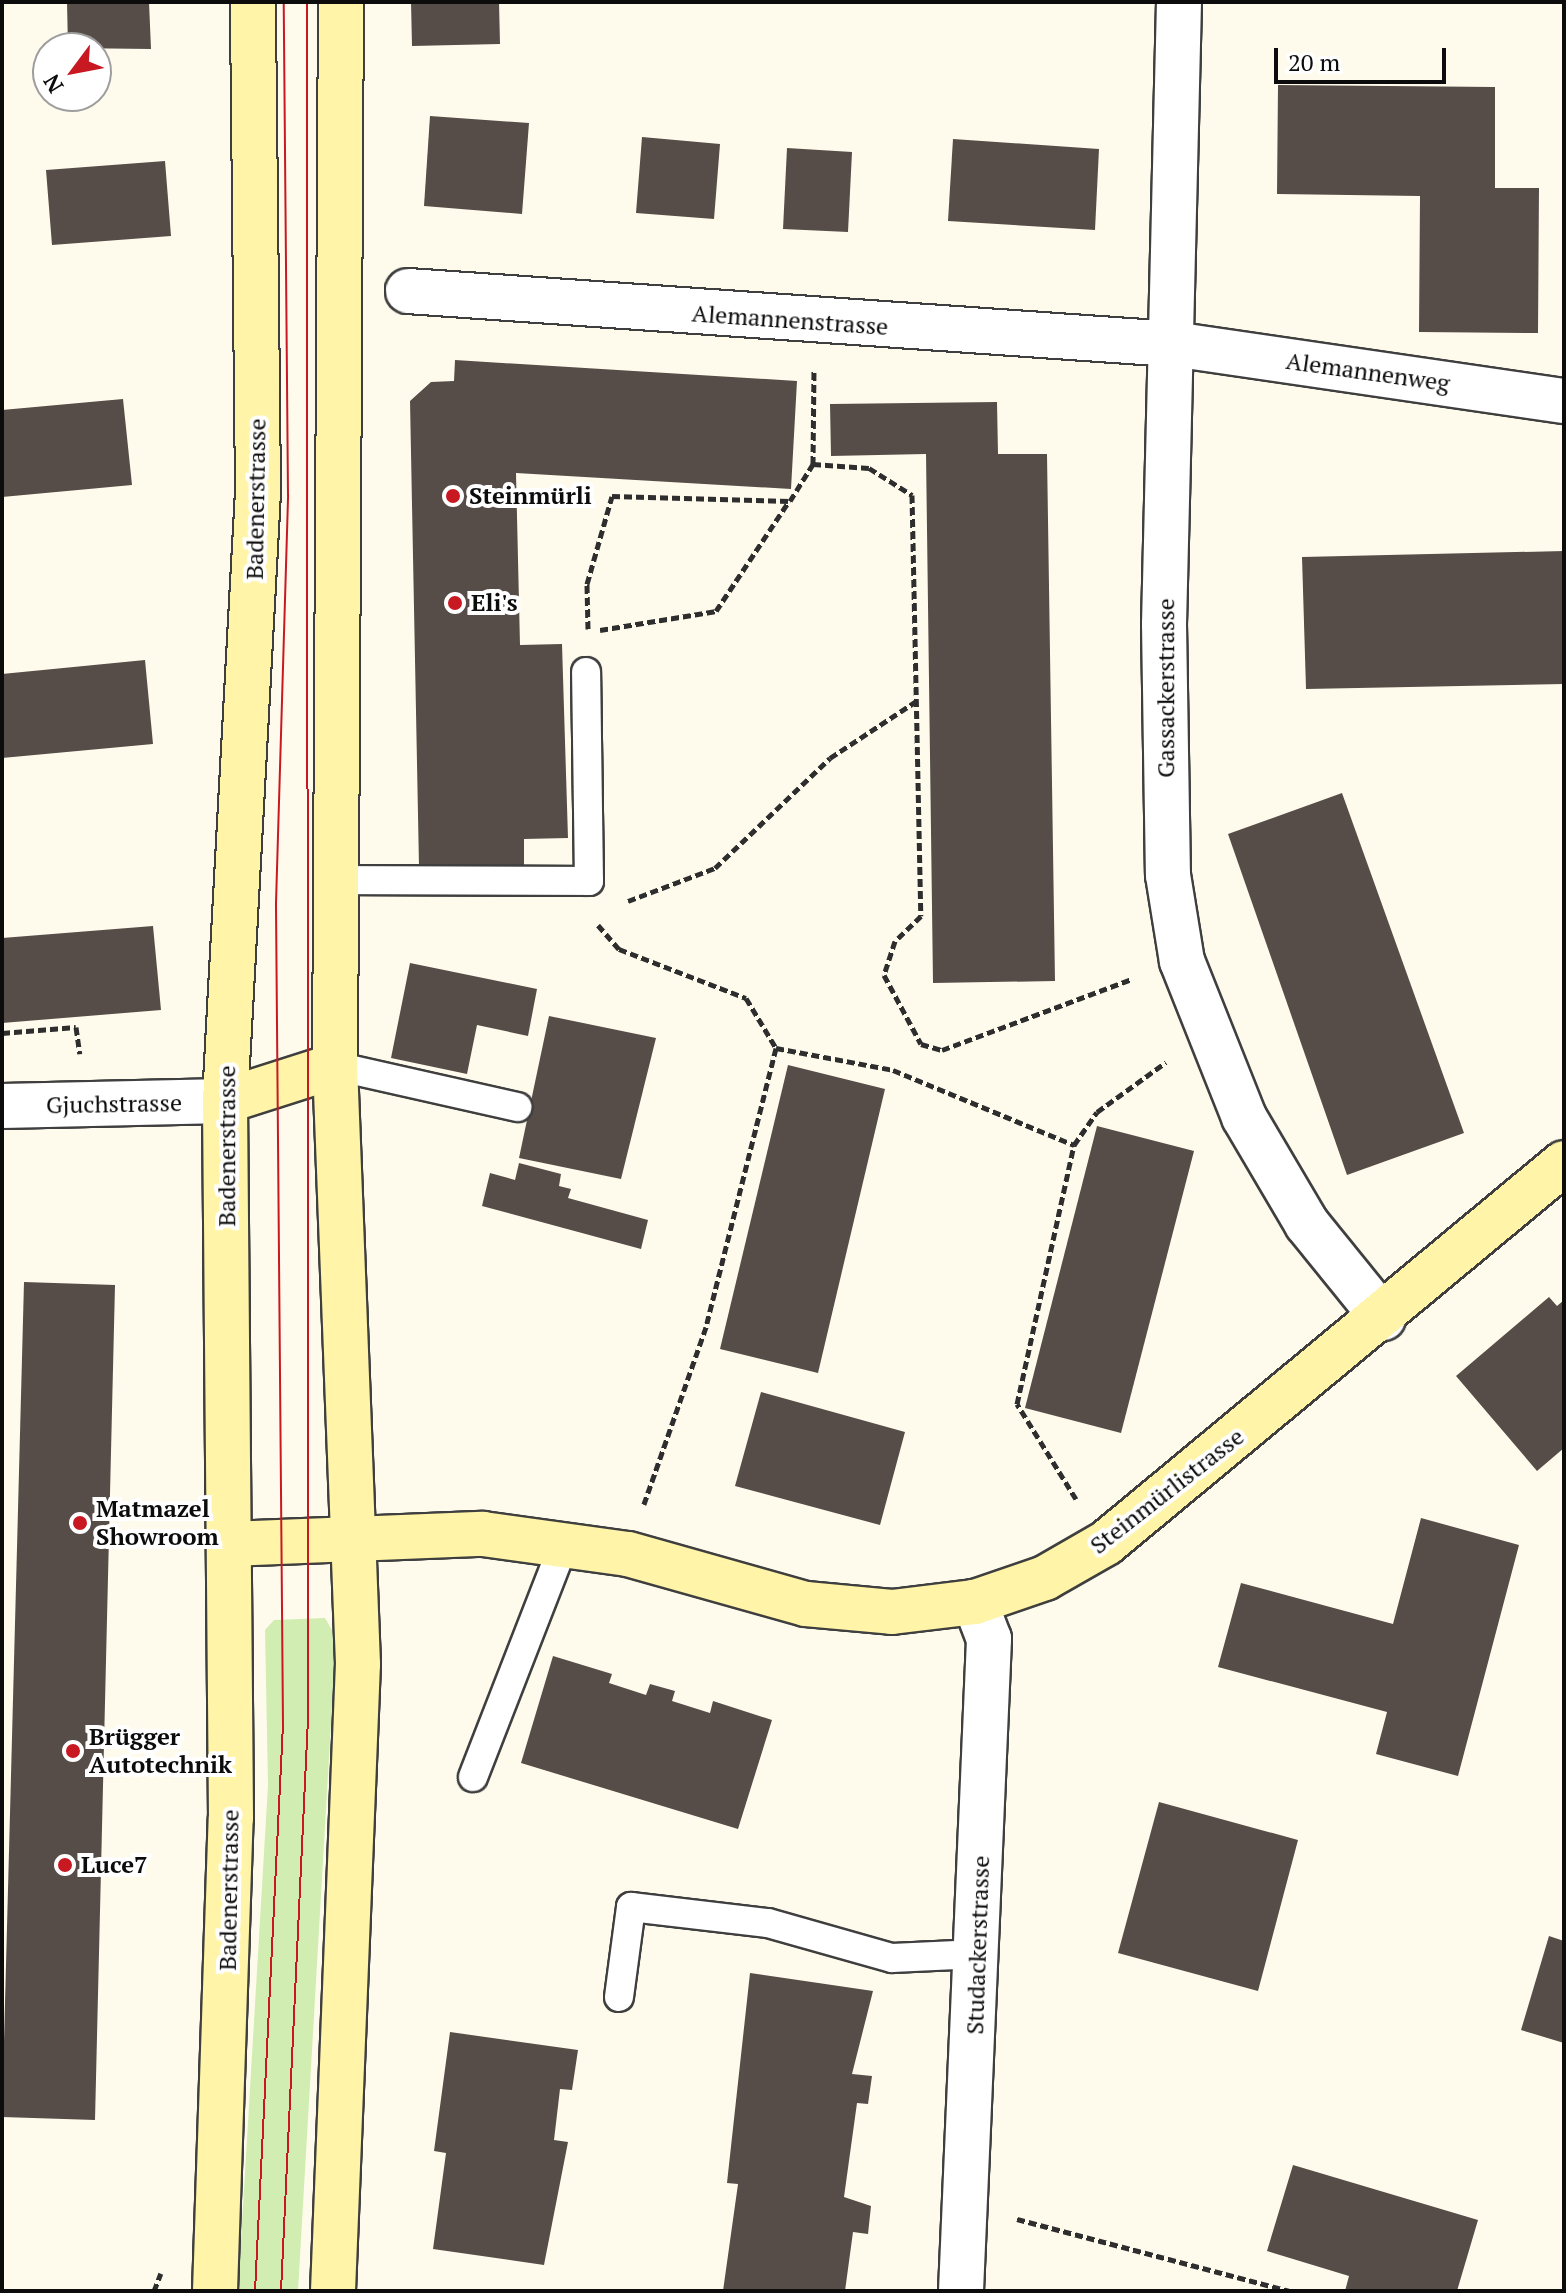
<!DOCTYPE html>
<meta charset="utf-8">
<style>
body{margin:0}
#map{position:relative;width:1566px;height:2293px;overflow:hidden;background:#fffbec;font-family:"PT Serif",serif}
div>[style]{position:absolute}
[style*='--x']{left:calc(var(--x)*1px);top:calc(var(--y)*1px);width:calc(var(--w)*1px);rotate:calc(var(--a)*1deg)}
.green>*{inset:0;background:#d1edb2}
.building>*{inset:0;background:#564d48}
.path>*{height:5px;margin-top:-2.5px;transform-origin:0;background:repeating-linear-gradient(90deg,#2e2e2e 0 8px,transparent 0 12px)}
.roads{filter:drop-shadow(2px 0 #3f3f3f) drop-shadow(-2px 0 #3f3f3f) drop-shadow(0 2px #3f3f3f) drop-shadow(0 -2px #3f3f3f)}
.lane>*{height:28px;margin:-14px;padding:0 14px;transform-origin:14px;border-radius:14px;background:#fff}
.street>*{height:44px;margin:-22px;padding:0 22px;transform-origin:22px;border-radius:22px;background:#fff}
.secondary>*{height:44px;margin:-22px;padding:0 22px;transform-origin:22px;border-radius:22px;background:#fff4a7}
.tram>*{height:2px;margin:-1px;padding:0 1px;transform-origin:1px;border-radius:1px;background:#c81923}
.dots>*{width:22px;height:22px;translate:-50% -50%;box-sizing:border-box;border:4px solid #fff;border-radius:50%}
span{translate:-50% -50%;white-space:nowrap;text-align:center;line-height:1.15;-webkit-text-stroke:8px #fff;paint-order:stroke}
.street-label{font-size:24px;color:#0c0c0c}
.poi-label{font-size:24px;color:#0c0c0c;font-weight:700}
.left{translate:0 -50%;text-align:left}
.frame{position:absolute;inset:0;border:4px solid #0c0c0c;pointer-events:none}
.north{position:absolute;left:32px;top:32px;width:80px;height:80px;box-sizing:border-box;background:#fff;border:2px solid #9e9e9e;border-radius:50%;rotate:238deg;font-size:22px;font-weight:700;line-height:32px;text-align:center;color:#0c0c0c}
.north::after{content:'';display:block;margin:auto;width:28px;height:36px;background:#c81923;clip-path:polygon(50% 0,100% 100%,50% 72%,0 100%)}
.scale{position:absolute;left:1274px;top:48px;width:172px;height:36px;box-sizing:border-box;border:4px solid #0c0c0c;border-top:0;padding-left:10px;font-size:24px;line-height:28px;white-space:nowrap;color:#0c0c0c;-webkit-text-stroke:6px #fff;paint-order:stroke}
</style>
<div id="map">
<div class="green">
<i style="clip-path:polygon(325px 1618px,336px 1637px,298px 2291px,238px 2291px,268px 1785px,265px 1630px,274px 1620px)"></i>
</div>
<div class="building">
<i style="clip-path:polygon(67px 2px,149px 2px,151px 49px,68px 48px)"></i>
<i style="clip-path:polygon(411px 2px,499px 2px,500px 44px,412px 46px)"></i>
<i style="clip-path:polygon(1278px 85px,1495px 87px,1495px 188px,1539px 188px,1538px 333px,1419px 332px,1420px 196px,1277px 194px)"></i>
<i style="clip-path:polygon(430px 116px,529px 123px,522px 214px,424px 206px)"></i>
<i style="clip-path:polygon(642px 137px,720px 144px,714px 219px,636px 213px)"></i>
<i style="clip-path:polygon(953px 139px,1099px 149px,1095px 230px,948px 221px)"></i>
<i style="clip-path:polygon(787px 148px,852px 152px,848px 232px,783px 229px)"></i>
<i style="clip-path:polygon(165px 161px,171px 236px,52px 245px,46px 170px)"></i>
<i style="clip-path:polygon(455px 360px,797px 381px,791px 489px,516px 473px,520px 645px,562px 644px,568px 838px,524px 839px,524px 865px,419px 867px,410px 401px,431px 382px,454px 381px)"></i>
<i style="clip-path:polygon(123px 399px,132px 485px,2px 497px,2px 410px)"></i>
<i style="clip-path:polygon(997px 402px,998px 454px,1047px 454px,1055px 981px,933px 983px,926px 454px,831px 456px,830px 404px)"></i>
<i style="clip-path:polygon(1564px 551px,1564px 684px,1306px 689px,1302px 557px)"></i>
<i style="clip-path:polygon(145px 660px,153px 744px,2px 758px,2px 674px)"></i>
<i style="clip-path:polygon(1342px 793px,1464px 1133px,1347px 1175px,1228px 834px)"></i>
<i style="clip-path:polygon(153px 926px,161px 1010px,2px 1023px,2px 938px)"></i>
<i style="clip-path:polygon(410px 963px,537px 989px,528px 1036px,477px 1025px,467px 1074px,391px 1058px)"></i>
<i style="clip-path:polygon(549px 1016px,656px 1038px,621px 1179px,519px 1158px)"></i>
<i style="clip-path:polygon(788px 1065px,885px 1089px,818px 1373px,720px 1349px)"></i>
<i style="clip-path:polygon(1097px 1126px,1194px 1151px,1121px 1433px,1025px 1408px)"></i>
<i style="clip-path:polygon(519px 1163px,561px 1174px,559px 1186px,571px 1189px,568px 1198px,648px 1220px,641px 1249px,482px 1206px,490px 1173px,515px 1180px)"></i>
<i style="clip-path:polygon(24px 1282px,115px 1285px,95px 2120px,2px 2117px)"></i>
<i style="clip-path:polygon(1549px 1297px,1557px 1306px,1564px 1300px,1564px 1448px,1537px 1471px,1456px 1376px)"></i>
<i style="clip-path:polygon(761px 1392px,905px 1432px,880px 1525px,735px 1486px)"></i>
<i style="clip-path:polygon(1421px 1518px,1519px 1545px,1458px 1776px,1376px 1754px,1387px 1712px,1218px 1667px,1241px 1583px,1393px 1624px)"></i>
<i style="clip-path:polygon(553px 1656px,612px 1674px,609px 1683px,646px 1695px,650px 1684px,675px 1691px,672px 1701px,710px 1713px,713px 1701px,772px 1720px,738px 1829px,521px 1763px)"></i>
<i style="clip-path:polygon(1159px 1802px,1298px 1840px,1258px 1991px,1118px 1953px)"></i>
<i style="clip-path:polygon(1549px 1936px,1564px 1941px,1564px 2043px,1521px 2030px)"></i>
<i style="clip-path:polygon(750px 1973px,873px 1991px,852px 2074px,872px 2076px,868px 2104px,857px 2103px,844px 2197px,871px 2206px,868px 2234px,853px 2232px,845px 2291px,723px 2291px,738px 2184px,727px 2183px)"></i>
<i style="clip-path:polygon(450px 2032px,578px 2050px,572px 2090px,560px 2089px,554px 2140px,568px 2142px,544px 2265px,433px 2249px,446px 2153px,434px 2151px)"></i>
<i style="clip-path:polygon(1293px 2165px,1478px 2220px,1457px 2291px,1345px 2291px,1349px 2276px,1267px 2251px)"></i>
</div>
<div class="path">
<i style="--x:813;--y:464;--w:56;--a:4.1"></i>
<i style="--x:869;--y:468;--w:51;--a:32.1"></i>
<i style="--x:912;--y:495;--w:421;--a:88.8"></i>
<i style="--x:921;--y:916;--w:36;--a:136"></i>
<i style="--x:895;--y:941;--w:36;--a:108"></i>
<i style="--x:884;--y:975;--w:78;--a:61.8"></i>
<i style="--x:921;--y:1044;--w:22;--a:16"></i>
<i style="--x:942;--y:1050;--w:203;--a:-20.5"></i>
<i style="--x:588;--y:629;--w:45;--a:-91.3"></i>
<i style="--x:587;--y:584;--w:91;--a:-74.1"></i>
<i style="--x:612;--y:496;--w:178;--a:1.6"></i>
<i style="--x:790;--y:501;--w:44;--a:-58.1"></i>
<i style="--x:813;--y:464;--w:93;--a:-89.4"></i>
<i style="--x:600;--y:630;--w:118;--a:-9.3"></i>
<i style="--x:716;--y:611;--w:132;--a:-56.4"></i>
<i style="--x:628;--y:901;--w:93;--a:-20.8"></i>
<i style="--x:715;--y:868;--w:159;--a:-43.7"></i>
<i style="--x:830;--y:758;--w:102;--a:-33.4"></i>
<i style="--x:598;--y:925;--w:32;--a:49"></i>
<i style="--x:619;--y:949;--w:136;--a:21.1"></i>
<i style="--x:746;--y:998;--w:58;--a:59"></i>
<i style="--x:776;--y:1048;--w:288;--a:104.1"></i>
<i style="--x:706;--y:1327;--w:188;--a:109.3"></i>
<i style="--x:2;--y:1033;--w:74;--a:-4.6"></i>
<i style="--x:76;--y:1027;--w:27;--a:82"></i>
<i style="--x:776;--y:1048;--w:119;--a:10.6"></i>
<i style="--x:893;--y:1070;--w:196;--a:22.5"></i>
<i style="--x:1076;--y:1499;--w:112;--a:-121.8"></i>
<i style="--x:1017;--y:1404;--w:265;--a:-77.6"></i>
<i style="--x:1074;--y:1145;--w:40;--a:-55.1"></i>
<i style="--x:1097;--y:1112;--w:85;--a:-35.9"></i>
<i style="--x:1017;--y:2219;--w:281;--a:14.8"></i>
<i style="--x:154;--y:2291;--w:19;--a:-69"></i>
</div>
<div class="roads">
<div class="lane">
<i style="--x:334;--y:880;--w:255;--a:0.2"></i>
<i style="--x:589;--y:881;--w:209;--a:-90.8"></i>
<i style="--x:335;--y:1066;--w:187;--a:12.7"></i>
<i style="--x:473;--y:1777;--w:251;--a:-68.7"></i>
<i style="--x:619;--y:1997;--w:91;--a:-82.4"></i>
<i style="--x:631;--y:1907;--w:138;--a:6.7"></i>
<i style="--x:768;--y:1923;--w:129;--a:15.8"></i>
<i style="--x:892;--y:1958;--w:86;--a:-2.7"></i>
</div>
<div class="street">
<i style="--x:1179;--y:2;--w:622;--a:91.38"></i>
<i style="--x:1164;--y:624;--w:251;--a:89.1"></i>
<i style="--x:1168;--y:875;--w:87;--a:80.8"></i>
<i style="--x:1182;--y:961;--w:168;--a:68.3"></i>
<i style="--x:1244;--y:1117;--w:124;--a:59.5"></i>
<i style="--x:1307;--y:1224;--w:121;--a:51"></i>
<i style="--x:408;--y:291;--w:766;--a:3.97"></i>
<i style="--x:1172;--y:344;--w:396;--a:8.3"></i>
<i style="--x:2;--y:1106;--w:223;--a:-1.3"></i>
<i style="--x:961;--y:2291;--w:653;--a:-87.54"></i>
<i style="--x:989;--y:1639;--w:40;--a:-111"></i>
</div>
<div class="secondary">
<i style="--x:225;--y:1101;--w:115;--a:-17.7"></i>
<i style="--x:229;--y:1544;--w:254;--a:-2.3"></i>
<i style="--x:483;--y:1534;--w:146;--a:7.9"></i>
<i style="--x:628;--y:1554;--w:185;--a:15.7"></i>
<i style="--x:806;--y:1604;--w:86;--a:5.3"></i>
<i style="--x:892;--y:1612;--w:84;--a:-6.9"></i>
<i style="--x:975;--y:1602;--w:74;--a:-18.9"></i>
<i style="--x:1045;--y:1578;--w:70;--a:-29.8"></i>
<i style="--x:1106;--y:1543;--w:595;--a:-39.68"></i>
<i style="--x:215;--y:2291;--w:473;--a:-88.1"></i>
<i style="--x:231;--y:1818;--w:717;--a:-90.48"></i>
<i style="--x:225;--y:1101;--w:610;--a:-86.9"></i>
<i style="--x:258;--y:492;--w:490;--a:-90.6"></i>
<i style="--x:333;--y:2291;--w:627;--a:-87.72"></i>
<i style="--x:358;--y:1664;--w:598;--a:-92.2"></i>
<i style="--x:335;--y:1066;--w:1064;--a:-89.68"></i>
</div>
</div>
<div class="tram">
<i style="--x:255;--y:2291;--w:567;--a:-87.17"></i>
<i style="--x:283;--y:1725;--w:822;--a:-90.49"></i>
<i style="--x:276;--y:903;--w:408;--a:-88.3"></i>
<i style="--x:288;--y:495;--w:493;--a:-90.5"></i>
<i style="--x:281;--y:2291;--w:574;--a:-87.3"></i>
<i style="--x:308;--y:1718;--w:1716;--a:-90.03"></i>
</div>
<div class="dots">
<i style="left:453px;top:496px;background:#c81923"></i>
<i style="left:455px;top:603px;background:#c81923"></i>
<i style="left:80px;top:1523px;background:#c81923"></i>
<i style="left:73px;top:1751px;background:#c81923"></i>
<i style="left:65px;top:1865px;background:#c81923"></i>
</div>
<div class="street-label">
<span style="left:790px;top:320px;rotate:4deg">Alemannenstrasse</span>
<span style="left:1368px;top:372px;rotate:8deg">Alemannenweg</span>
<span style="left:256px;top:499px;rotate:-89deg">Badenerstrasse</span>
<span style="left:1166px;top:688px;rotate:-90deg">Gassackerstrasse</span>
<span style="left:114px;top:1104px;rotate:-1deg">Gjuchstrasse</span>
<span style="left:227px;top:1146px;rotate:-90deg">Badenerstrasse</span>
<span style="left:1167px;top:1491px;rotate:-38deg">Steinmürlistrasse</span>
<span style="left:229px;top:1890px;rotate:-89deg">Badenerstrasse</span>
<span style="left:978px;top:1945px;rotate:-88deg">Studackerstrasse</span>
</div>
<div class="poi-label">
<span class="left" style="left:469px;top:496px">Steinmürli</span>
<span class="left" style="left:471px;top:603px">Eli's</span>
<span class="left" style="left:96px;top:1523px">Matmazel<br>Showroom</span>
<span class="left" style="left:89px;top:1751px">Brügger<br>Autotechnik</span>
<span class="left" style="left:81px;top:1865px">Luce7</span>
</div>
<div class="frame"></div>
<div class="north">N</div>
<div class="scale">20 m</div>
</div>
